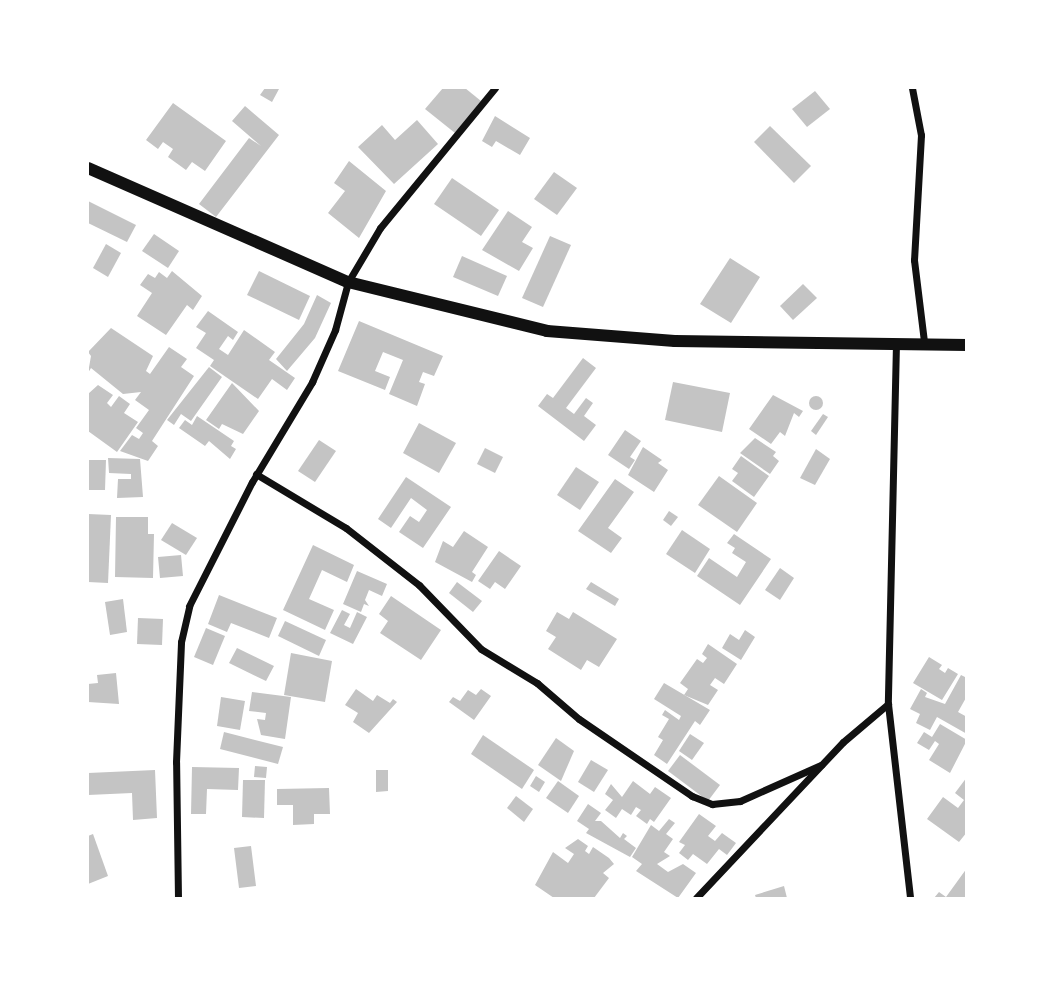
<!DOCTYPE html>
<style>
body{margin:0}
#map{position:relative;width:1054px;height:986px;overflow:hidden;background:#fff;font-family:Mulish,sans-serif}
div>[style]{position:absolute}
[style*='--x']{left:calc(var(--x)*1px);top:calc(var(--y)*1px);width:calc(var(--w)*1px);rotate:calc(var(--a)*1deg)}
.building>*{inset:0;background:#c4c4c4}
.round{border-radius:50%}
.minor>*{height:7px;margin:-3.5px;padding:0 3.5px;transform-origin:3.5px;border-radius:3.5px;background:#111}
.tertiary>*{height:12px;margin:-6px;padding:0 6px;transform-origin:6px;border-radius:6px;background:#111}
span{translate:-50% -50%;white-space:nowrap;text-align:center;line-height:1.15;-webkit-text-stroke:5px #fff;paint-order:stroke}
.frame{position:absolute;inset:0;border:89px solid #fff;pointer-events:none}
</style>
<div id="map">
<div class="building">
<i style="clip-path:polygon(265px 88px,279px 89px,272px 102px,260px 95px)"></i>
<i style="clip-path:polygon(443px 88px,465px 88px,481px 101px,455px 133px,425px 109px)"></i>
<i style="clip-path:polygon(815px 91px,830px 109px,807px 127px,792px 109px)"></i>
<i style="clip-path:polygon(173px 103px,226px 141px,205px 171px,192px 162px,186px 170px,168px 157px,173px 149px,163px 142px,158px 149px,146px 140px)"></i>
<i style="clip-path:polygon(245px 106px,279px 135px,216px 217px,199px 204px,249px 138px,261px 146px,232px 121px)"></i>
<i style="clip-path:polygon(495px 116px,530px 138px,520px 155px,496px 141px,492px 147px,482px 141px)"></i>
<i style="clip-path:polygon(417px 120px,438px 144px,394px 184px,358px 147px,382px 125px,395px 140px)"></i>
<i style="clip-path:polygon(770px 126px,811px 166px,794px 183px,754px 142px)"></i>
<i style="clip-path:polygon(349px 161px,386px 191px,359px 238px,328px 213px,345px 191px,334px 183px)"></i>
<i style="clip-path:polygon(554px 172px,577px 188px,557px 215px,534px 199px)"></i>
<i style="clip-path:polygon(452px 178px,499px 210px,481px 236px,434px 204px)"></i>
<i style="clip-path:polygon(88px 201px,136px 225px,127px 242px,88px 223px)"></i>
<i style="clip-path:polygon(508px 211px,532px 227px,522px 242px,533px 248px,519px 271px,482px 250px)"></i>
<i style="clip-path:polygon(154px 234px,179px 251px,168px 268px,142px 251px)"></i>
<i style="clip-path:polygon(550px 236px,571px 245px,543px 307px,522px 298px)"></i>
<i style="clip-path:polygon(106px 244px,121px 253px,108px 277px,93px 268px)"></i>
<i style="clip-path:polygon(462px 256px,507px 276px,498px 296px,453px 277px)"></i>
<i style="clip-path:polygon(730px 258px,760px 277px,731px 323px,700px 304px)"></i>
<i style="clip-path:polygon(172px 271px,202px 296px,193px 310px,187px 305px,166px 335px,137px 316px,152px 293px,140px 285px,148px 274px,155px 278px,159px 272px,167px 278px)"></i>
<i style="clip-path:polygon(259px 271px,310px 296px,299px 320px,247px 295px)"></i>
<i style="clip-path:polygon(803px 284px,817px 298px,793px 320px,780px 306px)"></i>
<i style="clip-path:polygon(317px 295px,331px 303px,315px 338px,287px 371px,276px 359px,304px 324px)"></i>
<i style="clip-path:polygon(208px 311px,238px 332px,233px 340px,228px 336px,219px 349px,228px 355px,244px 330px,275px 352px,269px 360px,295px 378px,287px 390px,272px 379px,258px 399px,210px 366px,214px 360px,196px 348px,206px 333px,196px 327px)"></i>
<i style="clip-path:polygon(359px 321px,443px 356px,434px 376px,423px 372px,419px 382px,425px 384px,417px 406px,389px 394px,403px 360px,383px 352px,375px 371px,390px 377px,385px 390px,338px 371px)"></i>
<i style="clip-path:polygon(111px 328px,153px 356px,146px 371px,150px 374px,169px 347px,187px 359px,181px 367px,194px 376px,152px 441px,158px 446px,148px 461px,120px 451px,132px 435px,139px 439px,143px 433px,136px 428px,149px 410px,135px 400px,141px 392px,123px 394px,91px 368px,88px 373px,91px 356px,88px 352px)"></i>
<i style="clip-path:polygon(583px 358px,596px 368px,566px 408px,574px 414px,586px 398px,593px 403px,584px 416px,596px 425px,584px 441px,538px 406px,547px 394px,553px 398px)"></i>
<i style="clip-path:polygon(209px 367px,222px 377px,191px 421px,181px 414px,174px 425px,167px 420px)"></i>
<i style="clip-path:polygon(673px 382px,730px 393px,722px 432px,665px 420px)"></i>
<i style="clip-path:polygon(232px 383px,259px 411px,243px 434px,222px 424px,219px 429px,206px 420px)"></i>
<i style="clip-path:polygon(98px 385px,113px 395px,107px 403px,111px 407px,119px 396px,130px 404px,124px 413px,138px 422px,117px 452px,88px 431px,88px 394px)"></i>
<i style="clip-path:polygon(773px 395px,803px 411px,799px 417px,794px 413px,785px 436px,780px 432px,771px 444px,749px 429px)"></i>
<i class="round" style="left:809px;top:396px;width:14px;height:14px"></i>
<i style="clip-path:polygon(823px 414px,828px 417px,816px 435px,811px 431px)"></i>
<i style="clip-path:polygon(197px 416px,234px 441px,231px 446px,236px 449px,230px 459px,209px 441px,205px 446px,179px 428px,185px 420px,192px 425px)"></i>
<i style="clip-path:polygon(419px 423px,456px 443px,439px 473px,403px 453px)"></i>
<i style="clip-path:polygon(625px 430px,641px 441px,630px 457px,635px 460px,629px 469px,608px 455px)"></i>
<i style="clip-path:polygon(755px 438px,776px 452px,773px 456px,779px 461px,770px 474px,740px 453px)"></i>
<i style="clip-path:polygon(319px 440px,336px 451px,315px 482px,298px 471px)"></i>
<i style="clip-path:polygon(643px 447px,662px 460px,658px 463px,668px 470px,654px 492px,628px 475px)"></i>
<i style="clip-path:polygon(485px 448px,503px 457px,495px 473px,477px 464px)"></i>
<i style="clip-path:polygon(816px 449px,830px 459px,815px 485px,800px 478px)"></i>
<i style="clip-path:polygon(741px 456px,769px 476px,754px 497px,732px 481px,738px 473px,732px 469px)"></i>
<i style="clip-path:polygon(108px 458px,140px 459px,143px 497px,117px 498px,118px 479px,131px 479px,131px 474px,109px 473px)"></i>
<i style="clip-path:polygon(88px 460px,106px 460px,105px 490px,88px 490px)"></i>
<i style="clip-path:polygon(576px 467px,599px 482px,580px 510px,557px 495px)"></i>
<i style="clip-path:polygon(719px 476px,757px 503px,737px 532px,698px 505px)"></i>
<i style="clip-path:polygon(406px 477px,451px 507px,423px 548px,399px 532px,410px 516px,419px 522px,427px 510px,411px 498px,391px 528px,378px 519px)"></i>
<i style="clip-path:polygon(615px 479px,634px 492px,608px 528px,622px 538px,611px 553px,578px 531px)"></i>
<i style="clip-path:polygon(669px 511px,678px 517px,671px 526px,663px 520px)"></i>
<i style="clip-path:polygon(88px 514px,111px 515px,108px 583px,88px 582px)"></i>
<i style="clip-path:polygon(116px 517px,148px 517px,148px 534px,154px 534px,153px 578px,115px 577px)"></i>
<i style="clip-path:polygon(172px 523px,197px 538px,186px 555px,161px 540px)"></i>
<i style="clip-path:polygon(682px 530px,710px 549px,695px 573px,666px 554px)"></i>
<i style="clip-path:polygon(464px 531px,488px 547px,472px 572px,476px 575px,472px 582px,435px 562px,443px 541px,453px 547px)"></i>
<i style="clip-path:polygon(734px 534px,771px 559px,740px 605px,697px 576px,709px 558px,737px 577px,746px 562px,732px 553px,735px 548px,727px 543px)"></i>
<i style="clip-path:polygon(313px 545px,354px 565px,347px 582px,322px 570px,309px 599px,334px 610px,325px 630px,283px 610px)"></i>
<i style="clip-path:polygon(499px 551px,521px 566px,505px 589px,495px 582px,490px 589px,478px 581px)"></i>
<i style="clip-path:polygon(181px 555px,183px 576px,160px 578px,158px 557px)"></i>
<i style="clip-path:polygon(780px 568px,794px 578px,780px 600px,765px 590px)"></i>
<i style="clip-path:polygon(357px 571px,387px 584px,382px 596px,369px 590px,365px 600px,369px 606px,364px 604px,361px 612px,343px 604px)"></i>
<i style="clip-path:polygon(457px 582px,482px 601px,473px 612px,449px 593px)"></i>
<i style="clip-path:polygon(591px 582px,619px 599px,615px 606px,586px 589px)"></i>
<i style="clip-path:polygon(219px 595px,277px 618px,269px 638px,231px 623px,227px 632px,208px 624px)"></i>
<i style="clip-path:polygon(391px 596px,441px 630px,421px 660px,380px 633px,388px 621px,379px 614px)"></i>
<i style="clip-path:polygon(123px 599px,127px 632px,110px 635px,105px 602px)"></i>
<i style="clip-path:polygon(342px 610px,350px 614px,344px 625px,350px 628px,357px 612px,367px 617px,353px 644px,330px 633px)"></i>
<i style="clip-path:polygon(557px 612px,569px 619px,573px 612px,617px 639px,599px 667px,587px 660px,581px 670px,548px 649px,556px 637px,546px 631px)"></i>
<i style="clip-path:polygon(138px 618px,163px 619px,162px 645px,137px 644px)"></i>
<i style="clip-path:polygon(285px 621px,326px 640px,319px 656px,278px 636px)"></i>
<i style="clip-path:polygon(206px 628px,225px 636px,213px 665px,194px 657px)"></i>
<i style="clip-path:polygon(745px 630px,755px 637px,741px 660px,722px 648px,730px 634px,739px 640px)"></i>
<i style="clip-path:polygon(708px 644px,737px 664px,724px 684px,715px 678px,710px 685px,718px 690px,708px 705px,684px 695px,688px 689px,680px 683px,697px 659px,703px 663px,707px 658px,702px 654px)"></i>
<i style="clip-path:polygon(237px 648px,274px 666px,266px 681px,229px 663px)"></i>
<i style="clip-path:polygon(291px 653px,332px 661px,325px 702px,284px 695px)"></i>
<i style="clip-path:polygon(929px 657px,942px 665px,939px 669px,945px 673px,948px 668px,958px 674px,942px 700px,913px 683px)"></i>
<i style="clip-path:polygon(116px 673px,119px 704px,88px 702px,88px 684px,98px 683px,97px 675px)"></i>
<i style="clip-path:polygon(961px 675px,967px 678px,967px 696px,958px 712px,967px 717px,967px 734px,937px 717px,930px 730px,916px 723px,920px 714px,910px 709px,921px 689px,927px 693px,925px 697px,945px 704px)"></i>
<i style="clip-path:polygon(664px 683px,710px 710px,700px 725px,695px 721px,667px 764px,654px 755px,663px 740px,658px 737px,669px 719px,662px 715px,665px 710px,679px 720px,681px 716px,654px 699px)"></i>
<i style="clip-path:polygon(356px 689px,373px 701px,377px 695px,390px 703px,393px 699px,397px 702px,369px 733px,353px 722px,358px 713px,345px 705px)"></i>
<i style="clip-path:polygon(481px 689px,491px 696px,474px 720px,449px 702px,453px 697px,460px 701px,468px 690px,476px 695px)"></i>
<i style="clip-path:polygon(252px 692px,291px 697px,285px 739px,261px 735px,257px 719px,265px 720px,266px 713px,249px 711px)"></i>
<i style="clip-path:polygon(221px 697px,245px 701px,240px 730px,217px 726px)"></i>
<i style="clip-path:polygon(940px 724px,967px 740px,950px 773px,929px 760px,939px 744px,935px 741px,929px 750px,917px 743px,924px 732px,932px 737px)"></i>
<i style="clip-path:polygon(224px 732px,283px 747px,278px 764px,220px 749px)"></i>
<i style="clip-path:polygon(690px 734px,704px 743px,692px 760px,679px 751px)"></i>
<i style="clip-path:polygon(483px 735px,534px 770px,522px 789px,471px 754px)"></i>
<i style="clip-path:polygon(556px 738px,574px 751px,561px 781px,538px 765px)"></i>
<i style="clip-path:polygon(680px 755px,720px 785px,708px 801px,668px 771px)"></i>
<i style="clip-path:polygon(591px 760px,608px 770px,594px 792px,578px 782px)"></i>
<i style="clip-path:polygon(255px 766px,267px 767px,266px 778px,254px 777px)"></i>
<i style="clip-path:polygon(192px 767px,239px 768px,238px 790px,207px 789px,206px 814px,191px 814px)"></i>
<i style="clip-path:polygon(155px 770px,157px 818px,133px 820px,132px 793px,88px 795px,88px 773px)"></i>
<i style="clip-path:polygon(376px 770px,388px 770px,388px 791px,376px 792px)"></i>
<i style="clip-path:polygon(536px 776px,545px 782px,539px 792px,530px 786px)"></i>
<i style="clip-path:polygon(967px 777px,967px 832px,959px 842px,927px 819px,943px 797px,958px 808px,964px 800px,955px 793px)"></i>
<i style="clip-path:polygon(243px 780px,265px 780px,264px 818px,242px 817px)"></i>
<i style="clip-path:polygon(558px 781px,579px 796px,568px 813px,546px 798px)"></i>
<i style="clip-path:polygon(633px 781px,650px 794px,655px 787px,671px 798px,654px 822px,650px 819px,647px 824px,636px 816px,641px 810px,636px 807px,631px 815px,622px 809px,616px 818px,605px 810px,613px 800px,605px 794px,611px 784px,622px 797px)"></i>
<i style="clip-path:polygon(329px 788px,330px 814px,314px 814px,314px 824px,293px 825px,293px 805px,277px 805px,277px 789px)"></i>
<i style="clip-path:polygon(516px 796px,533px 809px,524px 822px,507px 808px)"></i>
<i style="clip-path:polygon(588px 804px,601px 813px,595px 821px,601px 821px,620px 838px,623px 833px,627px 836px,624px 839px,636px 848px,630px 857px,586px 833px,589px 829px,577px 821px)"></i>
<i style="clip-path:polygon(699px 814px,716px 826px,708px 836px,715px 841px,722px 833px,736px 843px,727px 855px,719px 849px,707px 864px,693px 854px,688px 860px,679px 853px,685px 845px,679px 842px)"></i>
<i style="clip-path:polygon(669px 819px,675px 823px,666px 834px,673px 839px,664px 852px,670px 856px,657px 864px,668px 872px,683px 864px,696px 873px,678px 898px,636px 871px,642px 864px,632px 857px,651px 825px,659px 831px)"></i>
<i style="clip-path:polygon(93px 834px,108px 876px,88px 884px,88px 836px)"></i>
<i style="clip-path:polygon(578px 839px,588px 846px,585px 851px,589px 854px,593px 847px,609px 858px,614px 864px,603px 873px,609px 878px,594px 898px,554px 898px,535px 885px,553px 852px,568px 863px,574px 854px,565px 848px)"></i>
<i style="clip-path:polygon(251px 846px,256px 886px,239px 888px,234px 848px)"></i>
<i style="clip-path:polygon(967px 868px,967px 898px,934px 898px,939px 892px,946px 897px)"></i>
<i style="clip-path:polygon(784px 886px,787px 898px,756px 898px,755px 895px)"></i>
</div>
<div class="minor">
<i style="--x:912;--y:88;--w:48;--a:79.2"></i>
<i style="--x:921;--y:135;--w:125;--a:93.2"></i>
<i style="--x:914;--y:260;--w:83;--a:83"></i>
<i style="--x:896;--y:343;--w:361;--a:91.3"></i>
<i style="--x:888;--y:704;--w:195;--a:83.5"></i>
<i style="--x:256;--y:474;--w:105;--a:31"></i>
<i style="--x:346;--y:528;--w:93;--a:38"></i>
<i style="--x:419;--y:585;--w:89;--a:45.9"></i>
<i style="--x:481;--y:649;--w:66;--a:31.3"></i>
<i style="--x:537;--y:683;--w:55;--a:40.6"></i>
<i style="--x:579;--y:719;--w:137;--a:34.3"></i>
<i style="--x:692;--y:796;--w:22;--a:22"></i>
<i style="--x:712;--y:804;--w:28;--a:-6"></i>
<i style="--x:740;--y:801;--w:89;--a:-24"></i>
<i style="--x:178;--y:898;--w:136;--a:-90.8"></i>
<i style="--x:176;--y:762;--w:120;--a:-87.6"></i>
<i style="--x:181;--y:642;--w:37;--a:-77"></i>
<i style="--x:189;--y:606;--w:139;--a:-63.1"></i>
<i style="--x:252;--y:482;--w:117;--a:-59"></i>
<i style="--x:312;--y:382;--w:57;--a:-66.1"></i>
<i style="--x:335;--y:330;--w:50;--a:-74.8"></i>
<i style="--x:348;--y:282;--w:63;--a:-59.3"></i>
<i style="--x:380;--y:228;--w:181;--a:-50.6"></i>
<i style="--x:696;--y:898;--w:214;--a:-46.7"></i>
<i style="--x:843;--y:742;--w:59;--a:-40.2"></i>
</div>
<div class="tertiary">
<i style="--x:88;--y:168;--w:284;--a:23.7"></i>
<i style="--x:348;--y:282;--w:205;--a:13.8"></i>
<i style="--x:547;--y:331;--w:128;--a:4.5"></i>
<i style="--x:675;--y:341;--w:292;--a:0.8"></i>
</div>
<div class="frame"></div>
</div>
